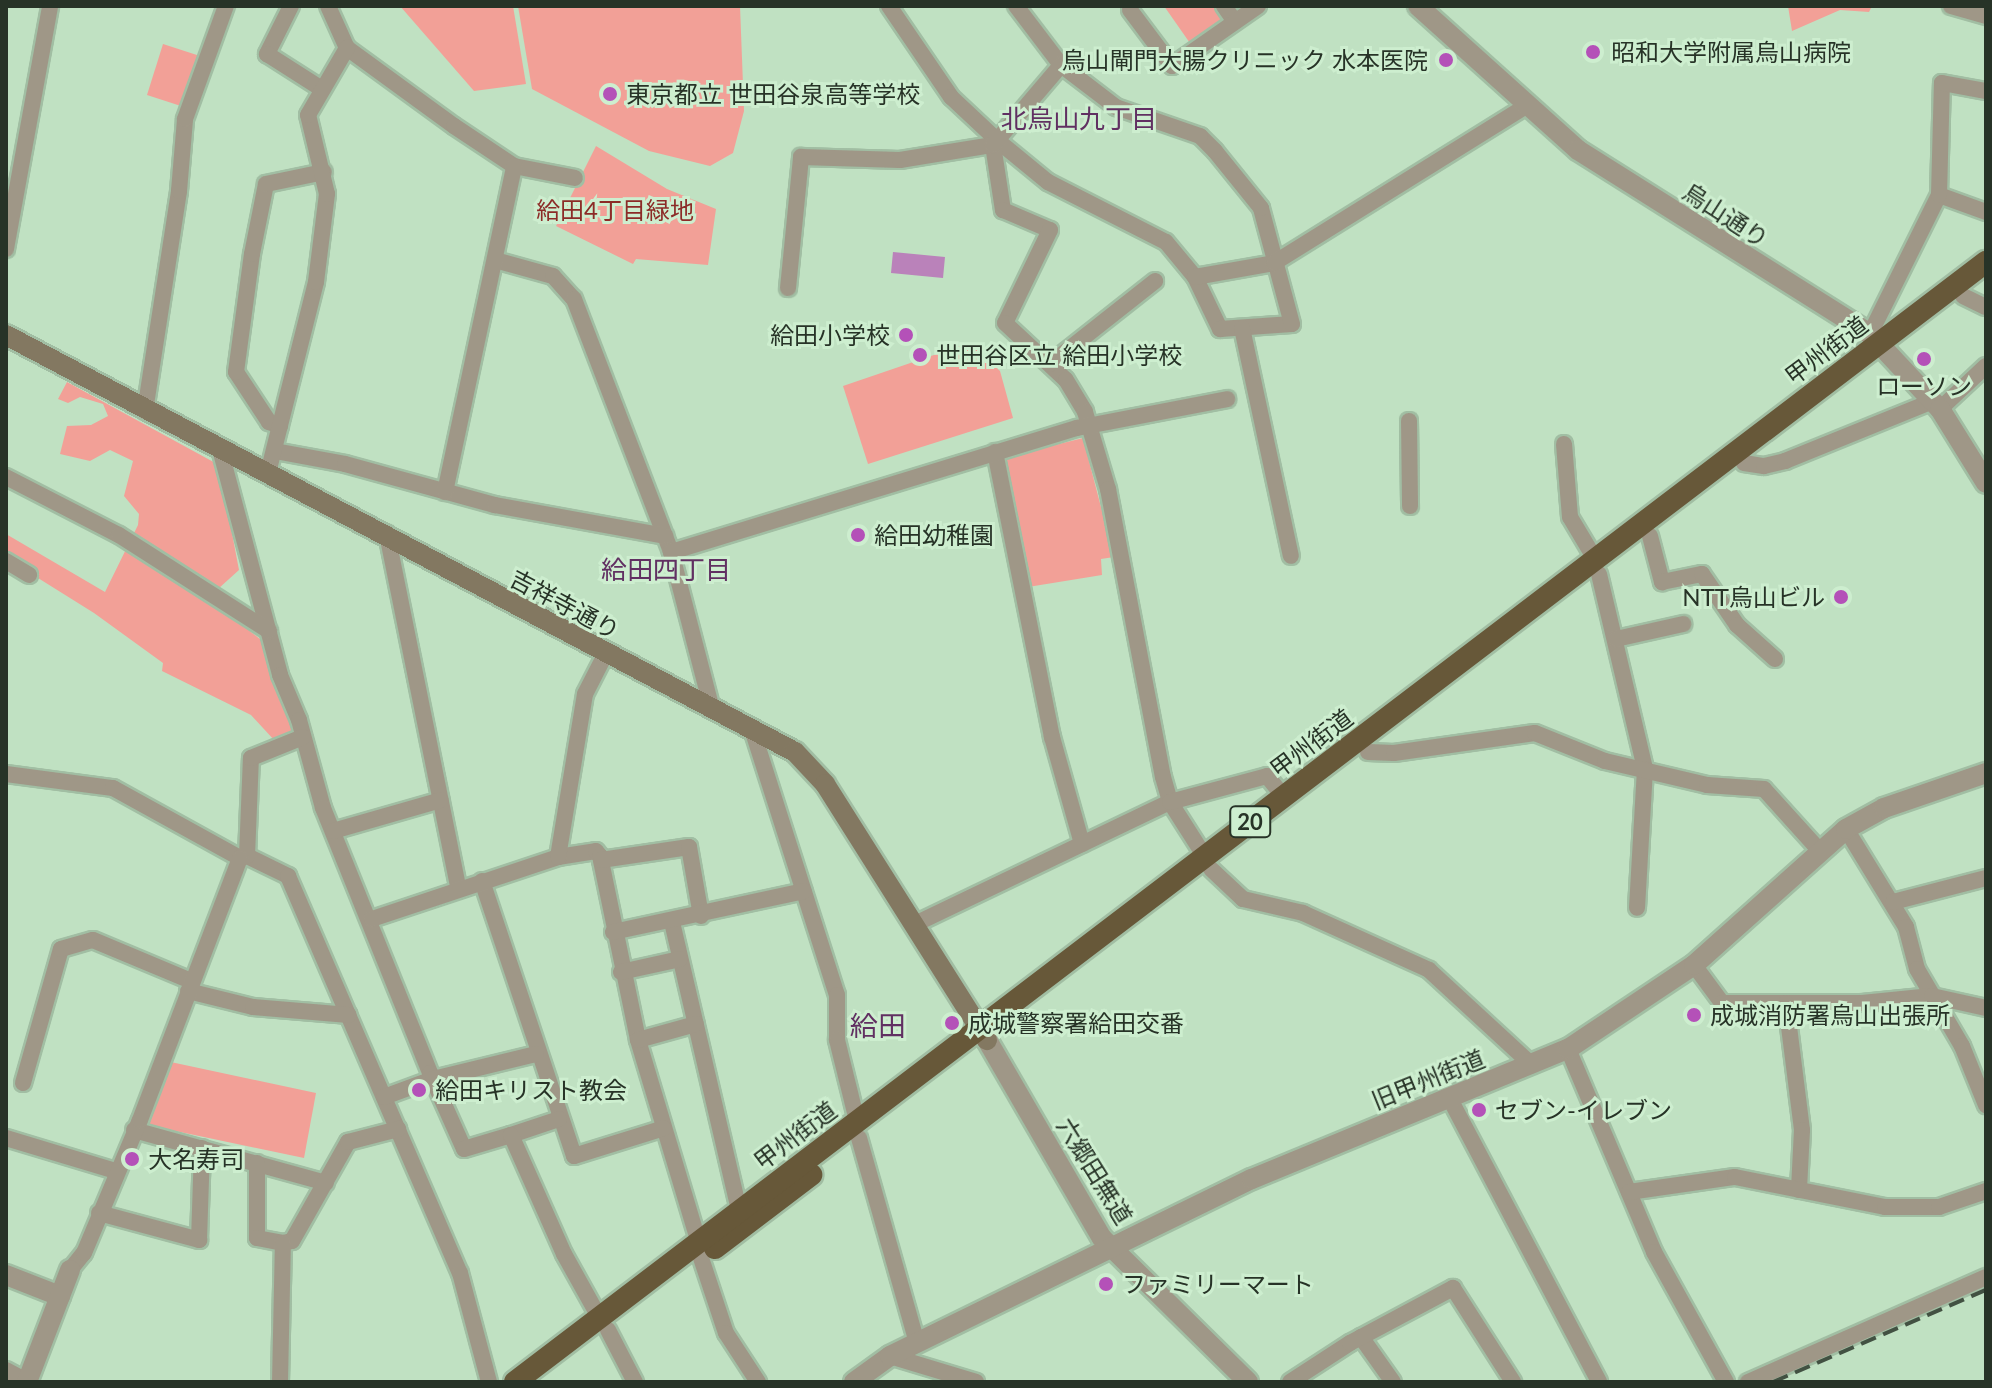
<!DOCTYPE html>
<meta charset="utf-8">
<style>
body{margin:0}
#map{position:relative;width:1992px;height:1388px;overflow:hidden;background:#c0e1c2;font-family:Lato,"Noto Sans JP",sans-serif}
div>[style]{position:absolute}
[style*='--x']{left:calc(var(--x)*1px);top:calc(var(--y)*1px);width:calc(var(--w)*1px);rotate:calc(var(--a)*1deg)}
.green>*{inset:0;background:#f2a097}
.water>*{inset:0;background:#ba82ba}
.roads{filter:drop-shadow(2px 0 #a1bea3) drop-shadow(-2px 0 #a1bea3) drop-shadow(0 2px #a1bea3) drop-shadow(0 -2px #a1bea3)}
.minor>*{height:16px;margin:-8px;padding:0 8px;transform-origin:8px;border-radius:8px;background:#9f9787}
.tertiary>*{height:20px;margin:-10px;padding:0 10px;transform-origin:10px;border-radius:10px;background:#9f9787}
.secondary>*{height:20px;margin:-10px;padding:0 10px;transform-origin:10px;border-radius:10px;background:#837861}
.trunk>*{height:22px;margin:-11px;padding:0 11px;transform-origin:11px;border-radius:11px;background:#675839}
.rail>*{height:4px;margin-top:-2px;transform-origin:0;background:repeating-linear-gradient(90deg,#425142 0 16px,transparent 0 24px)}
.dots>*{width:22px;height:22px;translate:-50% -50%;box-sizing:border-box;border:4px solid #cdeecf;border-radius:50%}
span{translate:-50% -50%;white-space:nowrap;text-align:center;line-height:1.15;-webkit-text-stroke:6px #cdeecf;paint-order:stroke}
.shield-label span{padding:2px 6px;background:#cdeecf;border:2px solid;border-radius:6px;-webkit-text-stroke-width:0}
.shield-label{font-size:22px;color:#273327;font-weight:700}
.poi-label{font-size:24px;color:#273327}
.left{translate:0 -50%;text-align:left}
.right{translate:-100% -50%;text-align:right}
.park-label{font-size:24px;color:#8c2b27}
.street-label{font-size:24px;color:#273327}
.neighbourhood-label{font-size:26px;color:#613062}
.quarter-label{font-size:28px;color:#613062}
.frame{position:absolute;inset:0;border:8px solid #273327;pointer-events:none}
</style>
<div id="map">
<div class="green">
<i style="clip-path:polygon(400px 6px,513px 6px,526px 84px,474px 91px)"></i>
<i style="clip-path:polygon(518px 6px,740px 6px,744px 111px,733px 153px,710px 166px,649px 151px,532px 89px)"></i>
<i style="clip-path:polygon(1164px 6px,1217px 6px,1228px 21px,1192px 46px)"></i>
<i style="clip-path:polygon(1788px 6px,1872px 6px,1869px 12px,1840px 10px,1792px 31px)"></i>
<i style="clip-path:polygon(163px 44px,200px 56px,184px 107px,147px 95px)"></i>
<i style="clip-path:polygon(596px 146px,667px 189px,716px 209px,708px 265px,636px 259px,633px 264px,556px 226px)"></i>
<i style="clip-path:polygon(969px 343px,1000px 371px,1013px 418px,868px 464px,843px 386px)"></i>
<i style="clip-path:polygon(67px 382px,219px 465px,239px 570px,208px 598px,265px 643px,294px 730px,275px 741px,251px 715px,162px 671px,163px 663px,94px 613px,6px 558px,6px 534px,105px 592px,138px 525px,139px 514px,124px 496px,133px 461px,110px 450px,90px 461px,60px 454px,67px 426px,91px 425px,108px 416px,103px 404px,80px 397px,68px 403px,58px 399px)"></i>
<i style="clip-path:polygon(1083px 438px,1114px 557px,1101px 559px,1102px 575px,1028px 587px,1003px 458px)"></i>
<i style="clip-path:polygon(166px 1061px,316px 1093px,304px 1158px,147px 1125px)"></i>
</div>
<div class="water">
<i style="clip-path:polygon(893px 252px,945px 257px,943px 278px,891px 273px)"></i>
</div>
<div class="roads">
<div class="minor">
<i style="--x:291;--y:6;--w:54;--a:116.6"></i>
<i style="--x:267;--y:54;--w:65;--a:32.5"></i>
<i style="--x:328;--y:6;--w:46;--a:65.7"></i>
<i style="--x:347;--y:48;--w:132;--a:36.1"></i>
<i style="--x:454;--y:126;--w:72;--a:33.7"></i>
<i style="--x:514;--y:166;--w:62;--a:11.1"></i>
<i style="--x:889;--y:6;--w:110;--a:55.7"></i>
<i style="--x:951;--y:97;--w:64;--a:43.1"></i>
<i style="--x:998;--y:141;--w:65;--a:39.4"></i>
<i style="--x:1048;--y:182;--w:132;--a:27"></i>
<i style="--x:1166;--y:242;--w:45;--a:50.4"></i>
<i style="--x:1195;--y:277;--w:58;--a:64.3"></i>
<i style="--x:1220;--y:329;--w:72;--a:-4"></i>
<i style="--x:1292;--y:324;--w:120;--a:-105"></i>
<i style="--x:1261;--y:208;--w:73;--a:-128.9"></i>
<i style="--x:1215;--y:151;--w:21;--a:-135"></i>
<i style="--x:1200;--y:136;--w:89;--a:-161"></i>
<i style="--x:1116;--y:107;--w:69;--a:-142.6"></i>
<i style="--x:1061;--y:65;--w:74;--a:-127.3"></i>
<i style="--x:1224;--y:6;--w:19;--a:55"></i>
<i style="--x:1951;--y:6;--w:36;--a:16"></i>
<i style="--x:1130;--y:10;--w:70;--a:53.1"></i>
<i style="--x:1172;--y:66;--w:105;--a:-34.9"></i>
<i style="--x:993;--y:145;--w:66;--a:81.3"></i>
<i style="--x:1003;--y:210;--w:51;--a:23.1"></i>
<i style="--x:1050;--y:230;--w:103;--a:115.8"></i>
<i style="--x:1005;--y:323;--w:83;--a:43.1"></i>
<i style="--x:1066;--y:380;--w:37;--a:59"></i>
<i style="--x:1085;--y:412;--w:80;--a:73.4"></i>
<i style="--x:1108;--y:489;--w:293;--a:79.2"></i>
<i style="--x:1163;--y:777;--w:26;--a:74"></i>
<i style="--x:1170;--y:802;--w:65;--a:57.5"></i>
<i style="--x:1939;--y:195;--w:50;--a:19.9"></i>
<i style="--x:6;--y:249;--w:247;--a:-79.7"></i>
<i style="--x:495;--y:260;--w:60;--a:15.4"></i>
<i style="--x:553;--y:276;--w:31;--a:48"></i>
<i style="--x:574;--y:299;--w:271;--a:69"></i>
<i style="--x:671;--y:552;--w:162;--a:75.4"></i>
<i style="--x:1195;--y:277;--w:80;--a:-10"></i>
<i style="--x:1274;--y:263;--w:297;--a:-31.9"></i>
<i style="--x:788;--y:288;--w:132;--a:-84.3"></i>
<i style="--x:801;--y:157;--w:99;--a:1.7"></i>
<i style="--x:900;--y:160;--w:94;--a:-9.2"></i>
<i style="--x:993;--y:145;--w:105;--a:-49.6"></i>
<i style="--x:1963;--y:296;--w:25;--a:26"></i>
<i style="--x:1242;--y:328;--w:233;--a:77.9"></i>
<i style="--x:1870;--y:334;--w:155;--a:-63.6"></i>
<i style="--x:1939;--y:195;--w:112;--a:-88.5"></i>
<i style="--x:1942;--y:83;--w:45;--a:10.3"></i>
<i style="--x:1050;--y:364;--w:134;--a:-38.3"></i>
<i style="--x:1940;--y:409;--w:63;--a:-43.1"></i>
<i style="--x:145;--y:411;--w:223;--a:-81.2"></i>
<i style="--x:179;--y:191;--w:72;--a:-85.2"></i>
<i style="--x:185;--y:119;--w:120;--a:-70.1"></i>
<i style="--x:1409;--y:421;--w:85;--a:89.3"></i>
<i style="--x:280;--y:426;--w:12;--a:-160"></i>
<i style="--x:269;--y:422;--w:60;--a:-123.4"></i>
<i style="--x:236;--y:372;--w:119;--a:-82.3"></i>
<i style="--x:252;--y:254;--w:71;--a:-78.7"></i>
<i style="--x:266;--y:184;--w:59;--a:-11.7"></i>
<i style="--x:1564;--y:444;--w:73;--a:85.3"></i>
<i style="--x:1570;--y:517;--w:49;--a:59.2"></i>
<i style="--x:220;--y:449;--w:234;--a:75.1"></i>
<i style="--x:280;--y:675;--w:49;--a:67.1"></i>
<i style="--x:299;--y:720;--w:91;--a:74.7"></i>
<i style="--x:323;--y:808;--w:286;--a:68"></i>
<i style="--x:430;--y:1073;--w:83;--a:65.9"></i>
<i style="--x:464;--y:1149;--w:49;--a:-16.6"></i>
<i style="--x:275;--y:451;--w:71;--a:10.5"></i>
<i style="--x:345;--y:464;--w:156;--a:15.3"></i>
<i style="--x:495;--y:505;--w:173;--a:10.3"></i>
<i style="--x:995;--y:452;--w:291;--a:78.7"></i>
<i style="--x:1052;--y:737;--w:111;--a:74.3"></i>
<i style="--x:1744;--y:463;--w:20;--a:9"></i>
<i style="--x:1764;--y:466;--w:22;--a:-13"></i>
<i style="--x:1785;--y:461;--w:160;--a:-22.1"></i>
<i style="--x:268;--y:473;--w:197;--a:-75.9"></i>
<i style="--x:316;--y:282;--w:89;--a:-82.9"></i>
<i style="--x:327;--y:194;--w:81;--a:-103.5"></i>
<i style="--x:308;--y:115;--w:78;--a:-59.8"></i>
<i style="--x:6;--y:477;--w:127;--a:27.2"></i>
<i style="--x:119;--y:535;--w:178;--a:32.6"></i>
<i style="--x:445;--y:492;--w:333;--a:-78"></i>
<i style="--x:387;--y:534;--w:360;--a:78.6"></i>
<i style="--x:1650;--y:536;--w:48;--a:75.4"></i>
<i style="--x:1662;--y:582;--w:41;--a:-11.3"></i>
<i style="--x:1702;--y:574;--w:62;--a:55.5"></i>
<i style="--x:1737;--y:625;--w:51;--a:41.8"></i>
<i style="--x:671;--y:552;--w:425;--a:-17"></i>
<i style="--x:1077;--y:428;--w:153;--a:-10.9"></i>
<i style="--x:6;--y:561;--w:27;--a:31"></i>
<i style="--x:1599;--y:574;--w:200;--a:76.7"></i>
<i style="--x:1645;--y:769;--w:139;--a:93.3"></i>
<i style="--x:1616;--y:639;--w:69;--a:-12.6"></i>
<i style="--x:752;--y:729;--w:279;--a:72.3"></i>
<i style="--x:837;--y:995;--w:45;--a:90"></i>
<i style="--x:837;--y:1040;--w:83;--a:76.1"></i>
<i style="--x:1368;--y:752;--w:26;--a:2"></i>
<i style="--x:1394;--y:753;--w:142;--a:-8.1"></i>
<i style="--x:1535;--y:733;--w:75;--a:21.8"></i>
<i style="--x:1605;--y:761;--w:105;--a:13.2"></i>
<i style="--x:1707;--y:785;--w:57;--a:4"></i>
<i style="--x:1764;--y:789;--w:84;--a:47.9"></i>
<i style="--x:6;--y:774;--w:108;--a:7.5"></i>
<i style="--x:113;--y:788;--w:145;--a:28.9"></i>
<i style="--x:240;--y:858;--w:7;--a:-16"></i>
<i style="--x:247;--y:856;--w:46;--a:26"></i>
<i style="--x:288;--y:876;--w:433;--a:66.6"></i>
<i style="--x:460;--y:1273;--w:113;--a:75.1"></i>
<i style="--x:1846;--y:829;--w:115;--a:58.5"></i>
<i style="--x:1906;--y:927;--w:43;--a:75.3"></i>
<i style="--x:1917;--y:969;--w:89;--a:59.7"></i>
<i style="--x:1962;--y:1046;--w:64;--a:67.9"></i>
<i style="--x:333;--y:831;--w:112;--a:-16"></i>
<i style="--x:247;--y:856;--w:98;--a:-87.7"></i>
<i style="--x:251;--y:758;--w:56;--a:-22"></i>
<i style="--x:558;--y:857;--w:38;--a:-9"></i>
<i style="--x:596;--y:851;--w:6;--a:51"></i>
<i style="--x:600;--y:856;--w:188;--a:78.3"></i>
<i style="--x:638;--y:1040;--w:212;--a:73.3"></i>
<i style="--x:601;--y:860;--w:89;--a:-8.4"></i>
<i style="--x:689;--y:847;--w:70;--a:80.1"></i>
<i style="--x:1211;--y:869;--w:44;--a:43.2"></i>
<i style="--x:1243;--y:899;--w:62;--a:13.1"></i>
<i style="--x:1303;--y:913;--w:138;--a:24.3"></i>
<i style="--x:1429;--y:970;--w:140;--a:42.7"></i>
<i style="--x:482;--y:881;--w:290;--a:71.5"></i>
<i style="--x:574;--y:1156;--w:94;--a:-17.3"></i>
<i style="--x:1893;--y:902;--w:96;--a:-14.5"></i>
<i style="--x:372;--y:919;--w:196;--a:-18.4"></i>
<i style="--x:558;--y:857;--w:165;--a:-80.6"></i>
<i style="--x:585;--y:694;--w:44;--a:-62.9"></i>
<i style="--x:672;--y:922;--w:295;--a:76.9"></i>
<i style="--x:915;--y:924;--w:283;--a:-25.6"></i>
<i style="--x:1170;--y:802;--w:100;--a:-15"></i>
<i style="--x:1267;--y:776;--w:27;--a:51"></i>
<i style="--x:613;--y:932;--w:195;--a:-12.1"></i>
<i style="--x:1694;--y:965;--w:47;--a:53.6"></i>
<i style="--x:1722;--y:1003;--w:140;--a:0"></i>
<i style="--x:1862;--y:1003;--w:70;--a:-5.7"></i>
<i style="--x:1932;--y:996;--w:55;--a:12.5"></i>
<i style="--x:621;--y:972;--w:60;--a:-12.4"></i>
<i style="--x:188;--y:991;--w:67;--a:13.8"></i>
<i style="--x:253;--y:1007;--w:96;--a:4.8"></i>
<i style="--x:1786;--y:1003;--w:128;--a:82.8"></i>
<i style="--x:1802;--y:1130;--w:60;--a:92.9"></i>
<i style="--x:638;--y:1040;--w:60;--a:-15.4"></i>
<i style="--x:1568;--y:1049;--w:220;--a:67"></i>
<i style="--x:1654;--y:1252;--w:149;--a:61"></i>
<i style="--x:23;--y:1083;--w:139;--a:-74.2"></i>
<i style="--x:61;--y:949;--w:33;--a:-16"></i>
<i style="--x:93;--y:940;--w:106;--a:22.7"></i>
<i style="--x:384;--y:1097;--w:52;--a:-20.2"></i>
<i style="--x:433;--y:1079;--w:106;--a:-13.6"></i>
<i style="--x:1450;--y:1099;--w:320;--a:62.2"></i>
<i style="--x:559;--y:1119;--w:51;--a:161.6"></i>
<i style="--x:511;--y:1135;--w:130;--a:66"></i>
<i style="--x:564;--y:1254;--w:72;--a:60.9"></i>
<i style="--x:134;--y:1130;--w:199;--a:15.4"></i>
<i style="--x:6;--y:1138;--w:114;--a:16.8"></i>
<i style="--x:859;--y:1138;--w:213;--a:74.2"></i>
<i style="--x:257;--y:1163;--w:75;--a:90"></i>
<i style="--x:257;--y:1238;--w:26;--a:11"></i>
<i style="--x:283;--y:1243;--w:9;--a:-13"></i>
<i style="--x:292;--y:1241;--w:114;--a:-60.5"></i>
<i style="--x:348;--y:1142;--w:52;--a:-14.6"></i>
<i style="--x:1629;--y:1192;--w:107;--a:-8.1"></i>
<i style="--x:1735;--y:1177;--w:153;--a:11.3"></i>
<i style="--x:1885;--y:1207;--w:54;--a:0"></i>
<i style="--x:1939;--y:1207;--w:50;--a:-18.8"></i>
<i style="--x:99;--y:1213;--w:104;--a:15.1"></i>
<i style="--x:199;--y:1240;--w:92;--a:-88.1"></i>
<i style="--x:701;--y:1258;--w:79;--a:71.6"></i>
<i style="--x:726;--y:1333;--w:59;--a:56.9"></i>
<i style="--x:70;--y:1270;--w:22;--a:-51"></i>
<i style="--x:84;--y:1253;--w:144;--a:-67.2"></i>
<i style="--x:140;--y:1120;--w:280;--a:-69.1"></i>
<i style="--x:608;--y:1330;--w:59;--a:62.6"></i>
<i style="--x:1361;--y:1337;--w:55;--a:54.6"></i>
<i style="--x:890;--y:1356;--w:90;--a:16.8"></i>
<i style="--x:6;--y:1370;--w:24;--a:28"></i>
<i style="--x:280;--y:1382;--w:139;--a:-88.8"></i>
<i style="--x:1290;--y:1382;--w:72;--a:-33"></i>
<i style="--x:1350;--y:1343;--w:117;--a:-28.1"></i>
<i style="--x:1453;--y:1288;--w:112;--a:57.4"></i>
<i style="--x:1748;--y:1382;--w:260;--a:-23.8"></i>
</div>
<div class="tertiary">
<i style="--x:1418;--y:6;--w:215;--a:42"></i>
<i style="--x:1578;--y:150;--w:345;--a:32.2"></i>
<i style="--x:1870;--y:334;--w:103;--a:47"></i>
<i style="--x:1940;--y:409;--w:87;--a:58.1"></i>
<i style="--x:987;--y:1040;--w:229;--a:59.9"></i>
<i style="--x:1102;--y:1238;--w:205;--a:44.6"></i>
<i style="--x:6;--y:1275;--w:58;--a:21.3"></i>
<i style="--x:27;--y:1382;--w:120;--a:-69"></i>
<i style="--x:854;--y:1382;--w:44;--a:-35.8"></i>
<i style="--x:890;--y:1356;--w:403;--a:-26.1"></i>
<i style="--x:1252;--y:1179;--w:342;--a:-22.4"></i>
<i style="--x:1568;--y:1049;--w:151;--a:-33.7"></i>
<i style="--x:1694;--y:965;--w:204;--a:-41.8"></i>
<i style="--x:1846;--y:829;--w:43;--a:-28.9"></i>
<i style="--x:1884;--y:808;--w:108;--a:-18.9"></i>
</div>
<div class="secondary">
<i style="--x:6;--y:335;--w:892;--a:27.86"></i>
<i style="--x:795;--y:752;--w:44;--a:46.8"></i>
<i style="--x:825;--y:784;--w:303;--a:57.7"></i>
</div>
<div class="trunk">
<i style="--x:715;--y:1248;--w:121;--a:-37.2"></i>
<i style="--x:515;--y:1382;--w:1849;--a:-37.29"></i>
</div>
</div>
<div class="rail">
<i style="--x:1773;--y:1382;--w:232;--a:-23.4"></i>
</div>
<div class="dots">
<i style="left:1593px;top:52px;background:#b451b8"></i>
<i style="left:1446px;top:60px;background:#b451b8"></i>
<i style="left:610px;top:94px;background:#b451b8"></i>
<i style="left:906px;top:335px;background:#b451b8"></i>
<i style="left:920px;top:355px;background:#b451b8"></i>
<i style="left:1924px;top:359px;background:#b451b8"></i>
<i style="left:858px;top:535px;background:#b451b8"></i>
<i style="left:1841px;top:597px;background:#b451b8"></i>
<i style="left:1694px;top:1015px;background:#b451b8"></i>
<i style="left:952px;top:1023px;background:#b451b8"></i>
<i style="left:419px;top:1090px;background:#b451b8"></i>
<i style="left:1479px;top:1110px;background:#b451b8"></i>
<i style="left:132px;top:1159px;background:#b451b8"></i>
<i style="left:1106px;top:1284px;background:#b451b8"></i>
</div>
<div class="shield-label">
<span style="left:1250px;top:822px">20</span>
</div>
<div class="poi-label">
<span class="left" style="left:1611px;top:52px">昭和大学附属烏山病院</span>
<span class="right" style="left:1428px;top:60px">烏山閘門大腸クリニック 水本医院</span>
<span class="left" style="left:626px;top:94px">東京都立 世田谷泉高等学校</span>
<span class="right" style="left:890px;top:335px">給田小学校</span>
<span class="left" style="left:936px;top:355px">世田谷区立 給田小学校</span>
<span style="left:1924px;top:386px">ローソン</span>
<span class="left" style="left:874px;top:535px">給田幼稚園</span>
<span class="right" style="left:1825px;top:597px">NTT烏山ビル</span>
<span class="left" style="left:1710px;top:1015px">成城消防署烏山出張所</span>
<span class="left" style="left:968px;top:1023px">成城警察署給田交番</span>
<span class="left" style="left:435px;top:1090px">給田キリスト教会</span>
<span class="left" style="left:1495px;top:1110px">セブン-イレブン</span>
<span class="left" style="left:148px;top:1159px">大名寿司</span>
<span class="left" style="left:1122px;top:1284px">ファミリーマート</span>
</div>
<div class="park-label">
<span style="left:615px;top:210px">給田4丁目緑地</span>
</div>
<div class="street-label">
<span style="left:1726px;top:215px;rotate:33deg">烏山通り</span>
<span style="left:1826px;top:350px;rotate:-37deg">甲州街道</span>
<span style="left:565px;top:604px;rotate:28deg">吉祥寺通り</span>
<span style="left:1311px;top:743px;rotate:-37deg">甲州街道</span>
<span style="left:1428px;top:1079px;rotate:-22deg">旧甲州街道</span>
<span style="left:795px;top:1135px;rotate:-37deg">甲州街道</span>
<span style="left:1095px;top:1171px;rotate:58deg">六郷田無道</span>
</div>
<div class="neighbourhood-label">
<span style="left:1079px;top:119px">北烏山九丁目</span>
<span style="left:666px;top:570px">給田四丁目</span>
</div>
<div class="quarter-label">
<span style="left:878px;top:1025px">給田</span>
</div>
<div class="frame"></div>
</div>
